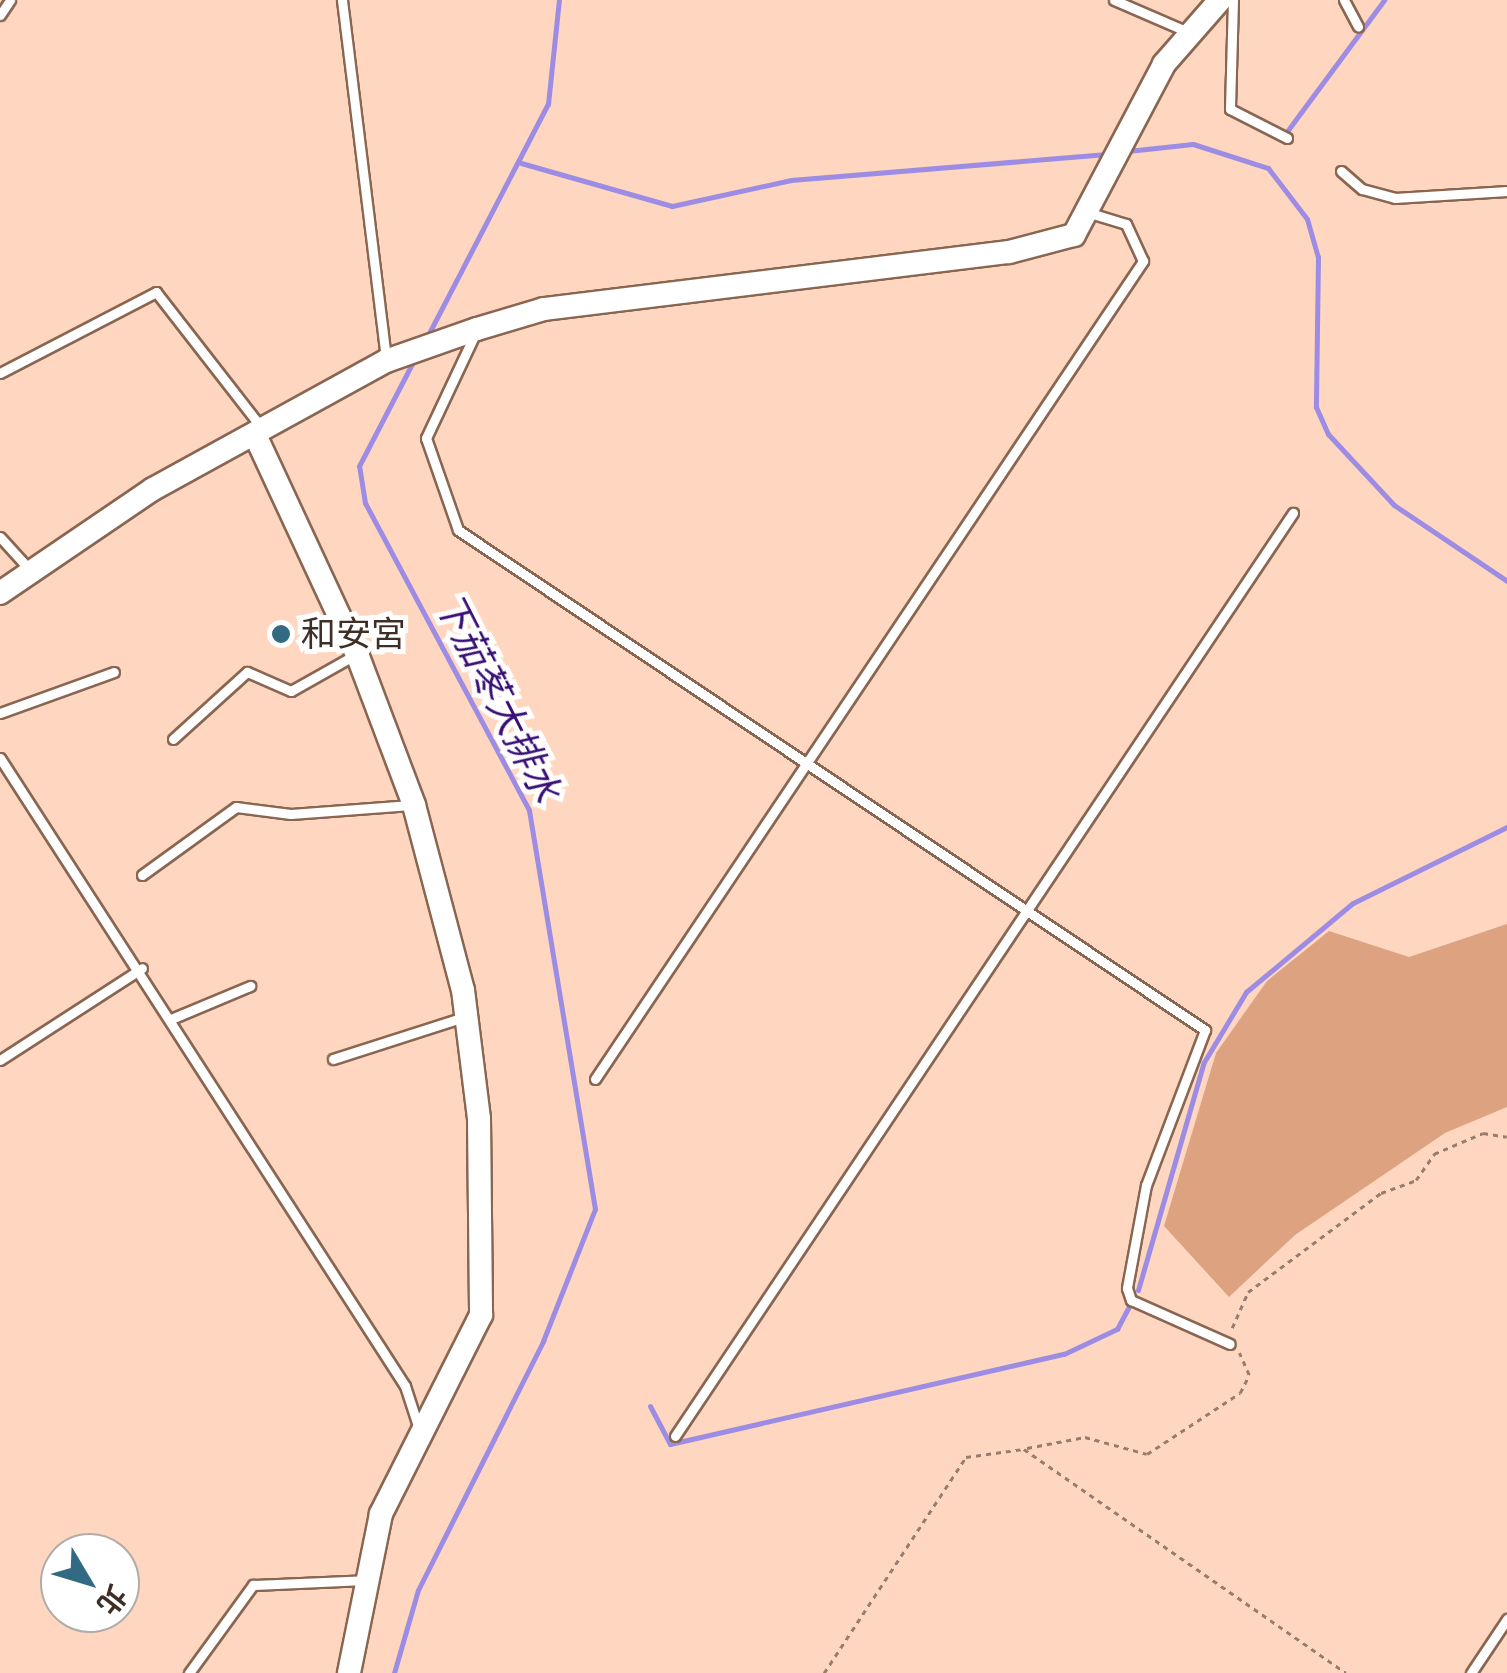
<!DOCTYPE html>
<meta charset="utf-8">
<style>
body{margin:0}
#map{position:relative;width:1507px;height:1673px;overflow:hidden;background:#ffd7c0;font-family:"Space Grotesk","Noto Sans TC",sans-serif}
div>[style]{position:absolute}
[style*='--x']{left:calc(var(--x)*1px);top:calc(var(--y)*1px);width:calc(var(--w)*1px);rotate:calc(var(--a)*1deg)}
.green>*{inset:0;background:#dda381}
.stream>*{height:5px;margin:-2.5px;padding:0 2.5px;transform-origin:2.5px;border-radius:2.5px;background:#9d8ce4}
.path>*{height:2.5px;margin-top:-1.25px;transform-origin:0;background:repeating-linear-gradient(90deg,#987d6e 0 5px,transparent 0 10px)}
.roads{filter:drop-shadow(2px 0 #896652) drop-shadow(-2px 0 #896652) drop-shadow(0 2px #896652) drop-shadow(0 -2px #896652)}
.lane>*{height:9px;margin:-4.5px;padding:0 4.5px;transform-origin:4.5px;border-radius:4.5px;background:#fff}
.secondary>*{height:22px;margin:-11px;padding:0 11px;transform-origin:11px;border-radius:11px;background:#fff}
.dots>*{width:28px;height:28px;translate:-50% -50%;box-sizing:border-box;border:5px solid #fff;border-radius:50%}
span{translate:-50% -50%;white-space:nowrap;text-align:center;line-height:1.15;-webkit-text-stroke:10px #fff;paint-order:stroke}
.poi-label{font-size:35px;color:#3e2f26}
.left{translate:0 -50%;text-align:left}
.water-label{font-size:38px;color:#370f77;font-style:italic}
.north{position:absolute;left:40px;top:1533px;width:100px;height:100px;box-sizing:border-box;background:#fff;border:2px solid #b2aca8;border-radius:50%;rotate:128deg;font-size:28px;font-weight:700;line-height:40px;text-align:center;color:#3e2f26}
.north::after{content:'';display:block;margin:auto;width:35px;height:45px;background:#326a84;clip-path:polygon(50% 0,100% 100%,50% 72%,0 100%)}
</style>
<div id="map">
<div class="green">
<i style="clip-path:polygon(1507px 924px,1507px 1107px,1445px 1133px,1295px 1235px,1229px 1297px,1164px 1226px,1216px 1053px,1267px 981px,1329px 931px,1409px 957px)"></i>
</div>
<div class="stream">
<i style="--x:1285;--y:134;--w:167;--a:-53.5"></i>
<i style="--x:1128;--y:151;--w:65;--a:-6.1"></i>
<i style="--x:1193;--y:144;--w:79;--a:17.7"></i>
<i style="--x:1268;--y:168;--w:64;--a:52.6"></i>
<i style="--x:1307;--y:219;--w:40;--a:74"></i>
<i style="--x:1318;--y:257;--w:150;--a:90.8"></i>
<i style="--x:1316;--y:407;--w:30;--a:66"></i>
<i style="--x:1328;--y:434;--w:97;--a:47.1"></i>
<i style="--x:1394;--y:505;--w:136;--a:33.9"></i>
<i style="--x:521;--y:163;--w:157;--a:15.9"></i>
<i style="--x:672;--y:206;--w:122;--a:-12.3"></i>
<i style="--x:791;--y:180;--w:317;--a:-4.7"></i>
<i style="--x:427;--y:337;--w:263;--a:-62.6"></i>
<i style="--x:548;--y:104;--w:105;--a:-84"></i>
<i style="--x:1138;--y:1290;--w:237;--a:-73.9"></i>
<i style="--x:1204;--y:1062;--w:82;--a:-59"></i>
<i style="--x:1246;--y:992;--w:139;--a:-39.8"></i>
<i style="--x:1353;--y:903;--w:172;--a:-26.3"></i>
<i style="--x:650;--y:1406;--w:43;--a:62.2"></i>
<i style="--x:670;--y:1444;--w:404;--a:-12.9"></i>
<i style="--x:1064;--y:1354;--w:59;--a:-25.3"></i>
<i style="--x:1117;--y:1329;--w:26;--a:-62"></i>
<i style="--x:394;--y:1673;--w:86;--a:-73.9"></i>
<i style="--x:418;--y:1590;--w:279;--a:-63.3"></i>
<i style="--x:543;--y:1341;--w:142;--a:-68.5"></i>
<i style="--x:595;--y:1209;--w:404;--a:-99.4"></i>
<i style="--x:529;--y:810;--w:348;--a:-118.1"></i>
<i style="--x:365;--y:503;--w:37;--a:-99"></i>
<i style="--x:359;--y:466;--w:119;--a:-62.6"></i>
</div>
<div class="path">
<i style="--x:1232;--y:1328;--w:39;--a:-66"></i>
<i style="--x:1248;--y:1292;--w:166;--a:-36.7"></i>
<i style="--x:1381;--y:1193;--w:37;--a:-20"></i>
<i style="--x:1416;--y:1180;--w:32;--a:-55"></i>
<i style="--x:1434;--y:1154;--w:53;--a:-23.2"></i>
<i style="--x:1483;--y:1133;--w:24;--a:9"></i>
<i style="--x:1027;--y:1448;--w:59;--a:-10.7"></i>
<i style="--x:1085;--y:1437;--w:64;--a:15.3"></i>
<i style="--x:1147;--y:1454;--w:111;--a:-33.3"></i>
<i style="--x:1240;--y:1393;--w:20;--a:-63"></i>
<i style="--x:1249;--y:1375;--w:24;--a:-114"></i>
<i style="--x:824;--y:1673;--w:258;--a:-56.7"></i>
<i style="--x:966;--y:1457;--w:59;--a:-7.9"></i>
<i style="--x:1024;--y:1449;--w:392;--a:34.8"></i>
</div>
<div class="roads">
<div class="lane">
<i style="--x:342;--y:0;--w:362;--a:83"></i>
<i style="--x:1114;--y:0;--w:81;--a:23.4"></i>
<i style="--x:1233;--y:0;--w:109;--a:91.6"></i>
<i style="--x:1230;--y:109;--w:64;--a:27"></i>
<i style="--x:1344;--y:0;--w:30;--a:62"></i>
<i style="--x:0;--y:15;--w:18;--a:-56"></i>
<i style="--x:1341;--y:171;--w:28;--a:41"></i>
<i style="--x:1362;--y:189;--w:34;--a:15"></i>
<i style="--x:1395;--y:198;--w:112;--a:-3.6"></i>
<i style="--x:474;--y:336;--w:113;--a:115.2"></i>
<i style="--x:426;--y:438;--w:97;--a:70.8"></i>
<i style="--x:458;--y:530;--w:899;--a:33.8"></i>
<i style="--x:1205;--y:1030;--w:166;--a:110.8"></i>
<i style="--x:1146;--y:1185;--w:105;--a:100.5"></i>
<i style="--x:1127;--y:1288;--w:13;--a:72"></i>
<i style="--x:1131;--y:1300;--w:108;--a:24"></i>
<i style="--x:0;--y:373;--w:176;--a:-27.4"></i>
<i style="--x:156;--y:292;--w:171;--a:52.1"></i>
<i style="--x:0;--y:537;--w:45;--a:47.7"></i>
<i style="--x:0;--y:713;--w:121;--a:-19.8"></i>
<i style="--x:173;--y:739;--w:100;--a:-42.2"></i>
<i style="--x:247;--y:672;--w:48;--a:23.4"></i>
<i style="--x:291;--y:691;--w:73;--a:-29.4"></i>
<i style="--x:0;--y:758;--w:747;--a:57.18"></i>
<i style="--x:405;--y:1386;--w:42;--a:72"></i>
<i style="--x:142;--y:875;--w:116;--a:-35.9"></i>
<i style="--x:236;--y:807;--w:55;--a:7.3"></i>
<i style="--x:291;--y:814;--w:120;--a:-4.3"></i>
<i style="--x:171;--y:1019;--w:86;--a:-22.7"></i>
<i style="--x:333;--y:1059;--w:138;--a:-17.8"></i>
<i style="--x:0;--y:1060;--w:169;--a:-32.9"></i>
<i style="--x:595;--y:1079;--w:985;--a:-56.18"></i>
<i style="--x:1143;--y:261;--w:41;--a:-114.7"></i>
<i style="--x:1126;--y:224;--w:39;--a:-163"></i>
<i style="--x:675;--y:1436;--w:1111;--a:-56.2"></i>
<i style="--x:189;--y:1673;--w:109;--a:-54"></i>
<i style="--x:253;--y:1585;--w:113;--a:-2.5"></i>
<i style="--x:1471;--y:1673;--w:65;--a:-56.3"></i>
</div>
<div class="secondary">
<i style="--x:257;--y:439;--w:237;--a:65.1"></i>
<i style="--x:357;--y:654;--w:161;--a:69.3"></i>
<i style="--x:414;--y:805;--w:191;--a:75.2"></i>
<i style="--x:463;--y:990;--w:130;--a:82.9"></i>
<i style="--x:479;--y:1119;--w:196;--a:89.4"></i>
<i style="--x:481;--y:1315;--w:223;--a:116.7"></i>
<i style="--x:381;--y:1514;--w:162;--a:101.4"></i>
<i style="--x:0;--y:593;--w:185;--a:-34.2"></i>
<i style="--x:153;--y:489;--w:266;--a:-28.8"></i>
<i style="--x:386;--y:361;--w:96;--a:-19.4"></i>
<i style="--x:477;--y:329;--w:70;--a:-16.6"></i>
<i style="--x:544;--y:309;--w:468;--a:-7"></i>
<i style="--x:1009;--y:252;--w:67;--a:-14.7"></i>
<i style="--x:1074;--y:235;--w:193;--a:-62.2"></i>
<i style="--x:1164;--y:64;--w:85;--a:-48.8"></i>
</div>
</div>
<div class="dots">
<i style="left:281px;top:634px;background:#326a84"></i>
</div>
<div class="poi-label">
<span class="left" style="left:301px;top:634px">和安宮</span>
</div>
<div class="water-label">
<span style="left:497px;top:698px;rotate:63deg">下茄苳大排水</span>
</div>
<div class="north">北</div>
</div>
